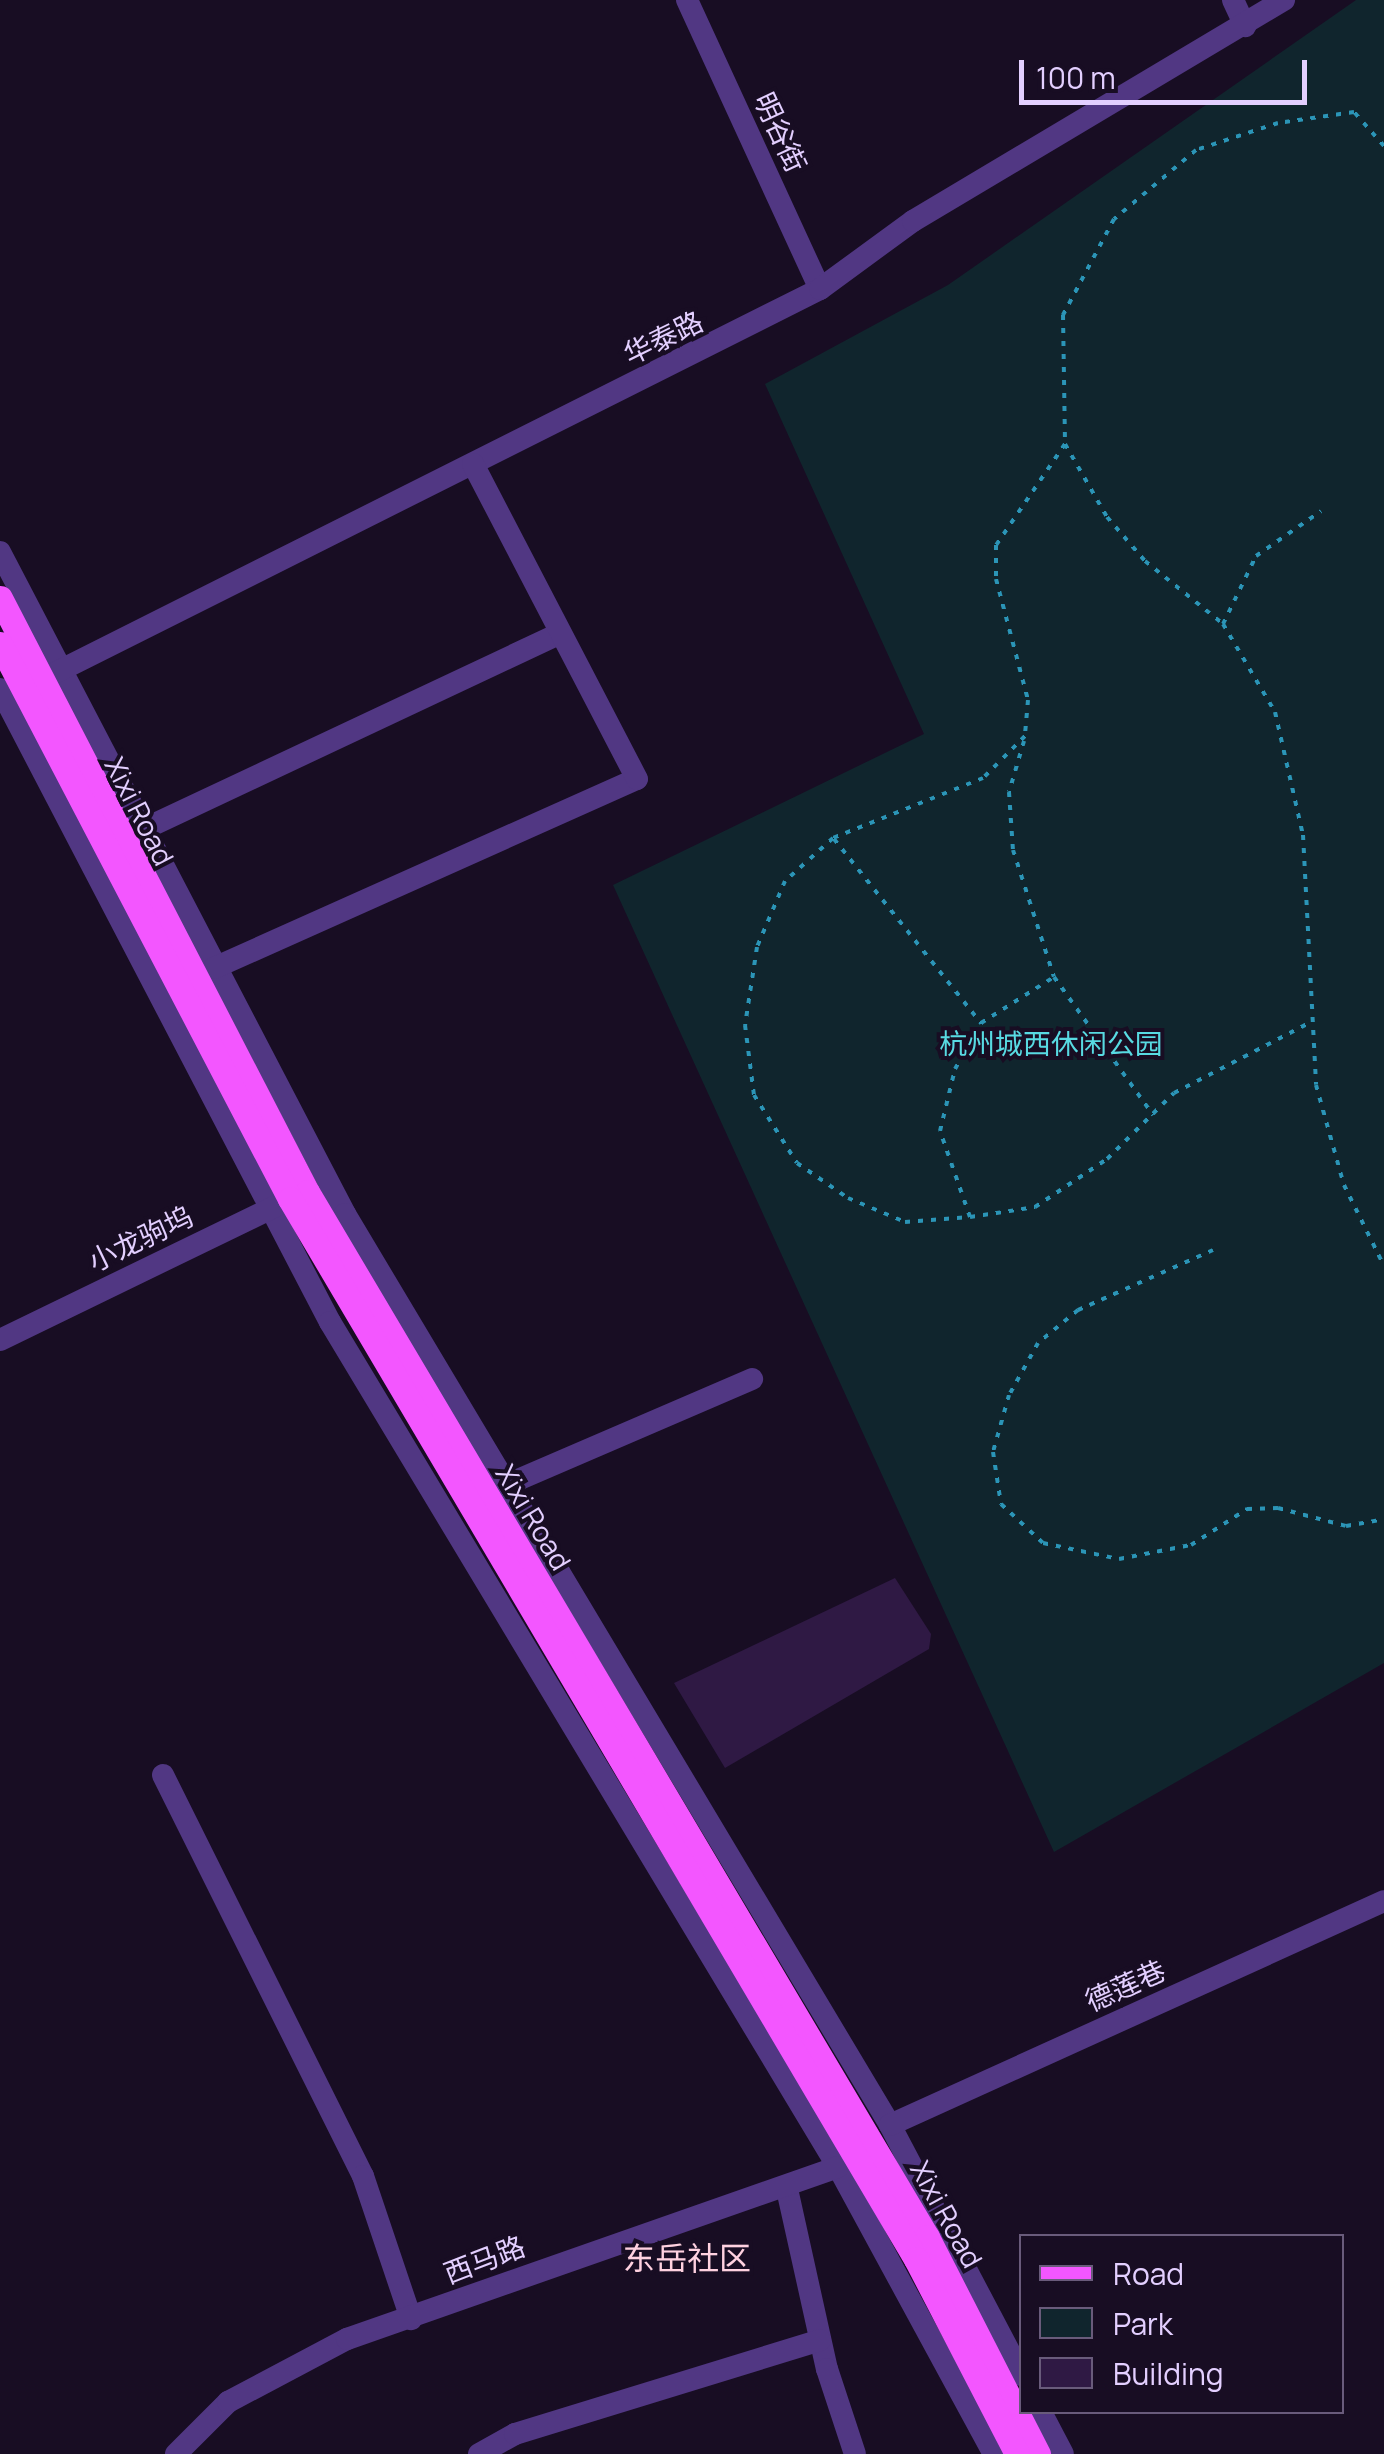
<!DOCTYPE html>
<meta charset="utf-8">
<style>
body{margin:0}
#map{position:relative;width:1384px;height:2454px;overflow:hidden;background:#180d23;font-family:Manrope,"Noto Sans SC",sans-serif}
div>[style]{position:absolute}
[style*='--x']{left:calc(var(--x)*1px);top:calc(var(--y)*1px);width:calc(var(--w)*1px);rotate:calc(var(--a)*1deg)}
.green>*{inset:0;background:#10252d}
.building>*{inset:0;background:#2f1944}
.path>*{height:4px;margin-top:-2px;transform-origin:0;background:repeating-linear-gradient(90deg,#2b95b7 0 5px,transparent 0 13px)}
.minor>*{height:22px;margin:-11px;padding:0 11px;transform-origin:11px;border-radius:11px;background:#513783}
.major>*{height:25px;margin:-12.5px;padding:0 12.5px;transform-origin:12.5px;border-radius:12.5px;background:#f356ff}
span{translate:-50% -50%;white-space:nowrap;text-align:center;line-height:1.15;-webkit-text-stroke:8px #180d23;paint-order:stroke}
.street-label{font-size:28px;color:#e3cfff}
.park-label{font-size:28px;color:#58dae2}
.quarter-label{font-size:32px;color:#ffd1e0}
.legend{position:absolute;left:1019px;top:2234px;width:325px;height:180px;box-sizing:border-box;background:#180d23;border:2px solid #695b7b;margin:0;padding:12px 18px;list-style:none;font-size:30px;color:#e3cfff}
.legend li{display:flex;align-items:center;gap:20px;height:50px}
.legend b{width:50px;border:2px solid #695b7b}
.scale{position:absolute;left:1019px;top:60px;width:288px;height:45px;box-sizing:border-box;border:5px solid #e3cfff;border-top:0;padding-left:12px;font-size:30px;line-height:35px;white-space:nowrap;color:#e3cfff;-webkit-text-stroke:8px #180d23;paint-order:stroke}
</style>
<div id="map">
<div class="green">
<i style="clip-path:polygon(1356px 0,1384px 0,1384px 1663px,1054px 1852px,613px 885px,924px 734px,765px 384px,948px 285px)"></i>
</div>
<div class="building">
<i style="clip-path:polygon(895px 1578px,931px 1634px,929px 1649px,725px 1768px,674px 1683px)"></i>
</div>
<div class="path">
<i style="--x:1384;--y:146;--w:45;--a:-131.4"></i>
<i style="--x:1354;--y:112;--w:77;--a:171.8"></i>
<i style="--x:1278;--y:123;--w:86;--a:161.8"></i>
<i style="--x:1196;--y:150;--w:107;--a:139.9"></i>
<i style="--x:1114;--y:219;--w:109;--a:118"></i>
<i style="--x:1063;--y:315;--w:129;--a:89.1"></i>
<i style="--x:1065;--y:444;--w:84;--a:60.1"></i>
<i style="--x:1107;--y:517;--w:58;--a:49.2"></i>
<i style="--x:1145;--y:561;--w:100;--a:38.9"></i>
<i style="--x:1223;--y:624;--w:102;--a:59.4"></i>
<i style="--x:1275;--y:712;--w:126;--a:77.2"></i>
<i style="--x:1303;--y:835;--w:250;--a:87"></i>
<i style="--x:1316;--y:1085;--w:104;--a:74.4"></i>
<i style="--x:1344;--y:1185;--w:90;--a:63.7"></i>
<i style="--x:1065;--y:444;--w:122;--a:124.3"></i>
<i style="--x:996;--y:545;--w:34;--a:90"></i>
<i style="--x:996;--y:579;--w:125;--a:75.2"></i>
<i style="--x:1028;--y:700;--w:36;--a:95"></i>
<i style="--x:1025;--y:736;--w:59;--a:135"></i>
<i style="--x:983;--y:778;--w:162;--a:158.2"></i>
<i style="--x:833;--y:838;--w:64;--a:138.1"></i>
<i style="--x:785;--y:881;--w:72;--a:113"></i>
<i style="--x:757;--y:947;--w:79;--a:98.7"></i>
<i style="--x:745;--y:1025;--w:71;--a:82.7"></i>
<i style="--x:754;--y:1095;--w:80;--a:57.7"></i>
<i style="--x:797;--y:1163;--w:62;--a:34.5"></i>
<i style="--x:848;--y:1198;--w:62;--a:22.8"></i>
<i style="--x:905;--y:1222;--w:65;--a:-4.4"></i>
<i style="--x:970;--y:1217;--w:66;--a:-8.7"></i>
<i style="--x:1035;--y:1207;--w:87;--a:-33.7"></i>
<i style="--x:1107;--y:1159;--w:94;--a:-44.6"></i>
<i style="--x:1174;--y:1093;--w:154;--a:-27.4"></i>
<i style="--x:1223;--y:624;--w:76;--a:-64.1"></i>
<i style="--x:1256;--y:556;--w:79;--a:-34.7"></i>
<i style="--x:1024;--y:741;--w:53;--a:106.4"></i>
<i style="--x:1009;--y:792;--w:58;--a:86.1"></i>
<i style="--x:1013;--y:850;--w:133;--a:72.1"></i>
<i style="--x:1054;--y:977;--w:170;--a:54.3"></i>
<i style="--x:834;--y:839;--w:236;--a:51.4"></i>
<i style="--x:970;--y:1217;--w:91;--a:-109.2"></i>
<i style="--x:940;--y:1131;--w:64;--a:-76.4"></i>
<i style="--x:955;--y:1069;--w:53;--a:-60.5"></i>
<i style="--x:981;--y:1023;--w:86;--a:-32.2"></i>
<i style="--x:1213;--y:1250;--w:148;--a:156"></i>
<i style="--x:1078;--y:1310;--w:52;--a:140.5"></i>
<i style="--x:1038;--y:1343;--w:60;--a:119.1"></i>
<i style="--x:1009;--y:1395;--w:59;--a:105.7"></i>
<i style="--x:993;--y:1452;--w:53;--a:81.3"></i>
<i style="--x:1001;--y:1504;--w:57;--a:42.9"></i>
<i style="--x:1043;--y:1543;--w:78;--a:11.9"></i>
<i style="--x:1119;--y:1559;--w:73;--a:-11"></i>
<i style="--x:1191;--y:1545;--w:67;--a:-32.7"></i>
<i style="--x:1247;--y:1509;--w:31;--a:-2"></i>
<i style="--x:1278;--y:1508;--w:70;--a:14.8"></i>
<i style="--x:1346;--y:1526;--w:39;--a:-10"></i>
</div>
<div class="minor">
<i style="--x:687;--y:0;--w:318;--a:65.3"></i>
<i style="--x:1233;--y:0;--w:29;--a:65"></i>
<i style="--x:0;--y:552;--w:747;--a:62.47"></i>
<i style="--x:345;--y:1214;--w:1062;--a:59.11"></i>
<i style="--x:890;--y:2125;--w:283;--a:62.2"></i>
<i style="--x:47;--y:677;--w:865;--a:-26.65"></i>
<i style="--x:820;--y:289;--w:115;--a:-36.2"></i>
<i style="--x:913;--y:221;--w:432;--a:-30.8"></i>
<i style="--x:0;--y:689;--w:714;--a:62.47"></i>
<i style="--x:330;--y:1322;--w:986;--a:58.99"></i>
<i style="--x:838;--y:2167;--w:327;--a:61.5"></i>
<i style="--x:142;--y:830;--w:461;--a:-25.2"></i>
<i style="--x:214;--y:968;--w:463;--a:-24.1"></i>
<i style="--x:637;--y:779;--w:355;--a:-117.5"></i>
<i style="--x:0;--y:1340;--w:311;--a:-25.9"></i>
<i style="--x:506;--y:1485;--w:268;--a:-23.3"></i>
<i style="--x:163;--y:1775;--w:448;--a:63.5"></i>
<i style="--x:363;--y:2176;--w:151;--a:71.4"></i>
<i style="--x:890;--y:2125;--w:542;--a:-24.39"></i>
<i style="--x:787;--y:2189;--w:184;--a:77.5"></i>
<i style="--x:827;--y:2369;--w:89;--a:71.8"></i>
<i style="--x:1041;--y:2412;--w:47;--a:62.4"></i>
<i style="--x:176;--y:2454;--w:74;--a:-45"></i>
<i style="--x:228;--y:2402;--w:135;--a:-27.9"></i>
<i style="--x:347;--y:2339;--w:520;--a:-19.31"></i>
<i style="--x:479;--y:2454;--w:41;--a:-29.1"></i>
<i style="--x:515;--y:2434;--w:319;--a:-17.1"></i>
</div>
<div class="major">
<i style="--x:0;--y:598;--w:669;--a:62.67"></i>
<i style="--x:307;--y:1192;--w:1215;--a:59.32"></i>
<i style="--x:927;--y:2237;--w:244;--a:62.9"></i>
<i style="--x:0;--y:644;--w:626;--a:62.41"></i>
<i style="--x:290;--y:1199;--w:1231;--a:59.44"></i>
<i style="--x:916;--y:2259;--w:220;--a:62.6"></i>
</div>
<div class="street-label">
<span style="left:781px;top:132px;rotate:65deg">明谷街</span>
<span style="left:663px;top:337px;rotate:-26deg">华泰路</span>
<span style="left:140px;top:811px;rotate:63deg">Xixi Road</span>
<span style="left:140px;top:1238px;rotate:-26deg">小龙驹坞</span>
<span style="left:534px;top:1517px;rotate:59deg">Xixi Road</span>
<span style="left:1125px;top:1985px;rotate:-24deg">德莲巷</span>
<span style="left:947px;top:2214px;rotate:61deg">Xixi Road</span>
<span style="left:484px;top:2259px;rotate:-21deg">西马路</span>
</div>
<div class="park-label">
<span style="left:1051px;top:1043px">杭州城西休闲公园</span>
</div>
<div class="quarter-label">
<span style="left:687px;top:2258px">东岳社区</span>
</div>
<ul class="legend">
<li><b style="height:12px;background:#f356ff"></b>Road</li>
<li><b style="height:28px;background:#10252d"></b>Park</li>
<li><b style="height:28px;background:#2f1944"></b>Building</li>
</ul>
<div class="scale">100 m</div>
</div>
